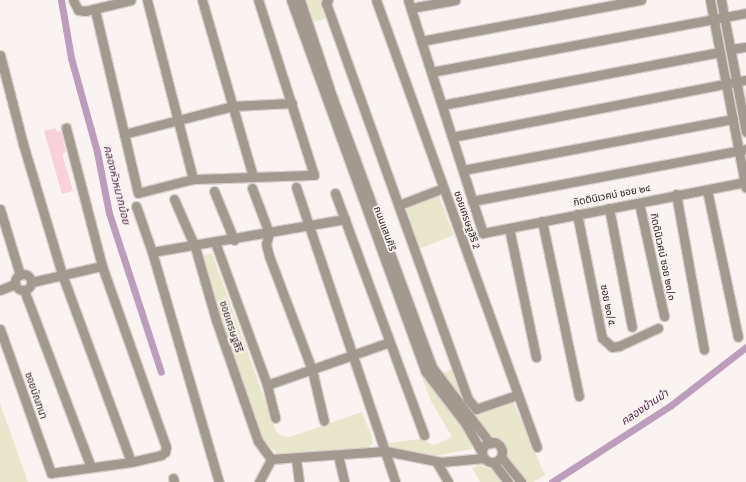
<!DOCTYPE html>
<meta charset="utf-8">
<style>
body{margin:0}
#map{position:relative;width:746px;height:482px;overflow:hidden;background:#fbf3f1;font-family:"Fira Sans Condensed","Noto Sans Thai",sans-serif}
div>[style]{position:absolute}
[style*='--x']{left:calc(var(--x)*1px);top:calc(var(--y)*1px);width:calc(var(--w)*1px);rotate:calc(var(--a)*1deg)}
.green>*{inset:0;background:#e8e7cb}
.canal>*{height:7px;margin:-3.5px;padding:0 3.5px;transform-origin:3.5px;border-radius:3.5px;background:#bc9ebc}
.building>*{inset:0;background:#f8d1da}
.roads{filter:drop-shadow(1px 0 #d9d0ce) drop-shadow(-1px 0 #d9d0ce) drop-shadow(0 1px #d9d0ce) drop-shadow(0 -1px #d9d0ce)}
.minor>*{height:9px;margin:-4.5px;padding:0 4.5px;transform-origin:4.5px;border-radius:4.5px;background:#a4998e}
.minor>.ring{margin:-4.5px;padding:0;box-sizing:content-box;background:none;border:9px solid #a4998e;border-radius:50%}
span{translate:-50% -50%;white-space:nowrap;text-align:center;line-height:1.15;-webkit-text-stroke:3.5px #fbf3f1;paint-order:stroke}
.street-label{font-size:10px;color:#291b18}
.water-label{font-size:11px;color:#4e274f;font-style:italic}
</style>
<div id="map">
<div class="green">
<i style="clip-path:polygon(303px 0,323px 0,327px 18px,311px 23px)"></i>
<i style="clip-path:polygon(438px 194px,454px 235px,419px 249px,403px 208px)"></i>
<i style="clip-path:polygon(212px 253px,276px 431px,282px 436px,290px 437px,362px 412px,372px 437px,373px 443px,369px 448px,291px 455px,278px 454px,260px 438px,197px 257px)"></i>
<i style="clip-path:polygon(453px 369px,471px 410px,476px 414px,513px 402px,545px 475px,534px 482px,526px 482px,520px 477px,507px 459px,507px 448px,491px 435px,487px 437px,441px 374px)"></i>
<i style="clip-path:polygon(422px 378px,427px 380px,471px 437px,473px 444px,471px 449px,435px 456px,389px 447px,387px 443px,420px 439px,434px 445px,452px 437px,431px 401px)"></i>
<i style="clip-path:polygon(0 403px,28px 482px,0 482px)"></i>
<i style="clip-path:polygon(479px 465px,494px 470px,502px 482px,480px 482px,472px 468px)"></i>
</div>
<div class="canal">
<i style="--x:61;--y:0;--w:59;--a:80.2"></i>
<i style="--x:71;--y:58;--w:98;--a:74.5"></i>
<i style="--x:97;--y:152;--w:62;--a:78.9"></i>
<i style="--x:109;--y:213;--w:167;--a:71.9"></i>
<i style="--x:552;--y:482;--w:140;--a:-32.8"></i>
<i style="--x:670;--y:406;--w:96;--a:-37.8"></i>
</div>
<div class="building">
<i style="clip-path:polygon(55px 128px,57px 132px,61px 131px,66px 152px,62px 154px,73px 191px,62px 194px,44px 131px)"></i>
</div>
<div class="roads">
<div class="minor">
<i style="--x:73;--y:0;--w:11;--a:63"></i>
<i style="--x:78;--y:10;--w:7;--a:8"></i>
<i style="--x:85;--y:11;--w:47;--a:-13.4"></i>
<i style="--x:147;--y:0;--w:185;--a:75.6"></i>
<i style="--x:202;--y:0;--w:184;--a:73.9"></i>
<i style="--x:291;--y:0;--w:394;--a:70.1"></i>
<i style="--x:425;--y:371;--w:66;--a:52.4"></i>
<i style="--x:465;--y:423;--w:34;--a:60"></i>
<i style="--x:300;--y:0;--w:104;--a:71.6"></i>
<i style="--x:333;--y:99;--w:286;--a:69.7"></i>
<i style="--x:432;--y:367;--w:96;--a:52.7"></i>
<i style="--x:328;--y:0;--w:4;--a:124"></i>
<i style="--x:326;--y:3;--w:421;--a:70.3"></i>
<i style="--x:468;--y:399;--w:13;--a:51"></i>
<i style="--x:476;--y:409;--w:43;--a:-18.9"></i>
<i style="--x:376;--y:0;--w:475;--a:70.2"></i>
<i style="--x:408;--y:0;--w:245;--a:72.2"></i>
<i style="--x:483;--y:233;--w:268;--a:-11"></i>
<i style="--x:710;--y:0;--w:191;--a:79.2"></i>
<i style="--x:721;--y:0;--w:134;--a:79.3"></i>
<i style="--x:411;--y:8;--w:45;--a:-10.3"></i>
<i style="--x:95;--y:10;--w:188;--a:76.8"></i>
<i style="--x:138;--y:193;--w:57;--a:-14.3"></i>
<i style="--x:193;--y:179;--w:121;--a:-1.9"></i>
<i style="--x:314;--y:175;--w:184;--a:-107.7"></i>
<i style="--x:421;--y:41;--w:224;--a:-10.6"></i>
<i style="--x:731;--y:49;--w:15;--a:-8"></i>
<i style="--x:0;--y:55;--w:92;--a:75.5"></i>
<i style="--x:23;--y:144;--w:139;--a:73.3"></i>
<i style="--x:63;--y:277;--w:197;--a:69.8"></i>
<i style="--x:431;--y:72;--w:320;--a:-10.6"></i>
<i style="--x:442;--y:105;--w:283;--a:-10.8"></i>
<i style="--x:124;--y:134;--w:113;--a:-14.4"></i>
<i style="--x:233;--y:106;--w:59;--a:-2.9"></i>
<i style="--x:452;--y:137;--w:299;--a:-11"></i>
<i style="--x:463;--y:170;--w:275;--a:-10.7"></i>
<i style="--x:296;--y:187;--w:311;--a:71.4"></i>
<i style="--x:252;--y:188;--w:48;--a:69.3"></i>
<i style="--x:269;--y:233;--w:11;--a:105"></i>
<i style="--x:266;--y:244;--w:12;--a:76"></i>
<i style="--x:269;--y:256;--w:122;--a:69.3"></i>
<i style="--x:312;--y:370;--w:52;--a:76.8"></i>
<i style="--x:707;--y:190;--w:150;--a:78.1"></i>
<i style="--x:214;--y:191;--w:53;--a:67.8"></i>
<i style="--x:335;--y:193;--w:258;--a:69.8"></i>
<i style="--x:676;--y:194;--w:158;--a:79.8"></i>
<i style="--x:174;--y:199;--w:52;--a:66.4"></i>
<i style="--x:195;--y:247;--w:76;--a:74"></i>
<i style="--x:216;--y:320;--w:128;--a:70.9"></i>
<i style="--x:258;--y:441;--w:22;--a:54"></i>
<i style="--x:271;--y:459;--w:115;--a:-4"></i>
<i style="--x:386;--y:451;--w:56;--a:11.3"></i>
<i style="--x:441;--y:462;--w:43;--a:-5.3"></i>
<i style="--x:472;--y:201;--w:279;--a:-10.7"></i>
<i style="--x:639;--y:203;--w:116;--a:77.5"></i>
<i style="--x:399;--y:205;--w:47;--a:-21.1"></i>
<i style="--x:136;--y:206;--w:49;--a:70.8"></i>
<i style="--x:152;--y:252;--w:240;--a:73.8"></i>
<i style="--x:609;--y:208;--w:121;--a:79.1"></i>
<i style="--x:0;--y:209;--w:69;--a:73.1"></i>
<i style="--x:577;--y:214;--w:126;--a:78.6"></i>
<i style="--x:602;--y:338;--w:13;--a:42"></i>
<i style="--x:612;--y:347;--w:7;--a:-8"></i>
<i style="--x:619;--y:346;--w:43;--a:-24.8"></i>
<i style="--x:542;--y:221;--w:179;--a:78.1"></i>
<i style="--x:509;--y:228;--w:132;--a:78.2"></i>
<i style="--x:215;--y:242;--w:152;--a:70"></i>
<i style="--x:267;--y:385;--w:34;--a:76"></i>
<i style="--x:152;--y:252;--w:196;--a:-9.7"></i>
<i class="ring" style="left:15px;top:274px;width:7px;height:7px"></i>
<i style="--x:32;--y:282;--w:72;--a:-12.9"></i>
<i style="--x:0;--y:290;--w:16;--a:-22"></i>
<i style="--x:24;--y:290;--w:189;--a:69.3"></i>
<i style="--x:0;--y:329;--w:153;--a:70.5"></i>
<i style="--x:51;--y:473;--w:81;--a:-7.8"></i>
<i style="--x:131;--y:462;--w:31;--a:-13"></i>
<i style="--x:161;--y:455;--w:5;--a:-37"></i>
<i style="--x:165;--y:452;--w:5;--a:-79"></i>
<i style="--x:166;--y:447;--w:192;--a:-109.5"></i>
<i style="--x:102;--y:266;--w:143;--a:-104.6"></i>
<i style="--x:267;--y:385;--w:130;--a:-19.3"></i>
<i class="ring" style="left:482px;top:442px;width:11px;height:11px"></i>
<i style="--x:338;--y:455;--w:28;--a:77"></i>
<i style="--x:501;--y:457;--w:32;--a:51"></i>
<i style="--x:296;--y:458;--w:24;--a:83"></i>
<i style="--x:436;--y:461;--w:24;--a:60"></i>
<i style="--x:493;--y:462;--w:25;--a:53"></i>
<i style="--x:173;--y:478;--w:4;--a:76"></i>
<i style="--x:259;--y:482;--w:26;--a:-62"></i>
</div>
</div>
<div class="street-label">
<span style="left:612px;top:196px;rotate:-11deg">กิตตินิเวศน์ ซอย ๒๔</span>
<span style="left:466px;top:220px;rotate:71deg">ซอยเศรษฐสิริ 2</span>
<span style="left:384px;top:229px;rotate:70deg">ถนนแสนศิริ</span>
<span style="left:662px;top:257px;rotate:78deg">กิตตินิเวศน์ ซอย ๒๓/๓</span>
<span style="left:607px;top:305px;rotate:78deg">ซอย ๒๓/๕</span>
<span style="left:230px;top:327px;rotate:72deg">ซอยเศรษฐสิริ</span>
<span style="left:35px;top:396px;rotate:71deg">ซอยมัณฑนา</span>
</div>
<div class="water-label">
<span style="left:116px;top:185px;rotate:76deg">คลองหัวหมากน้อย</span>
<span style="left:645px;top:408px;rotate:-34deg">คลองบ้านม้า</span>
</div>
</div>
